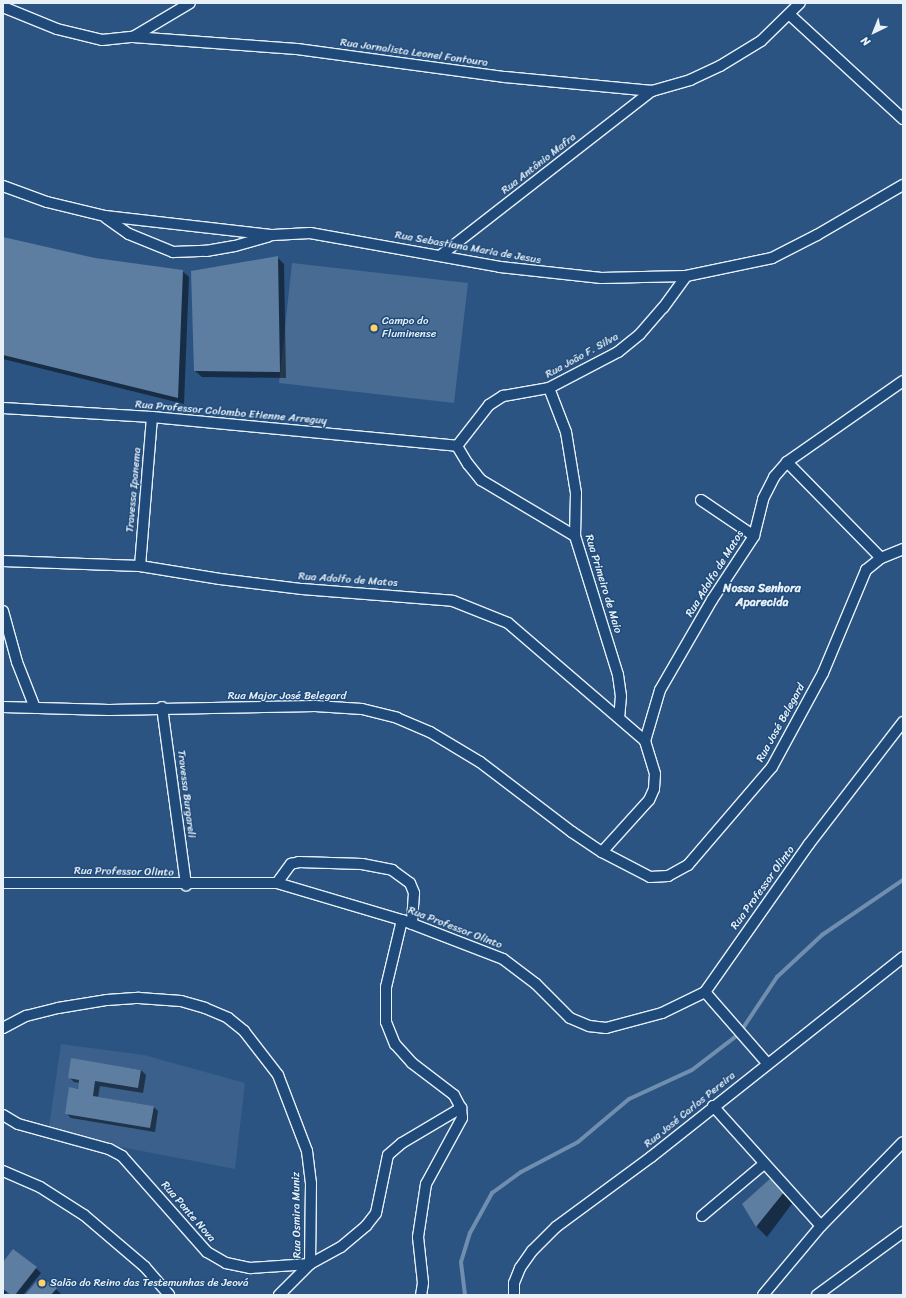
<!DOCTYPE html>
<meta charset="utf-8">
<style>
body{margin:0}
#map{position:relative;width:906px;height:1298px;overflow:hidden;background:#2b5482;font-family:Sriracha,sans-serif}
div>[style]{position:absolute}
[style*='--x']{left:calc(var(--x)*1px);top:calc(var(--y)*1px);width:calc(var(--w)*1px);rotate:calc(var(--a)*1deg)}
.built>*{inset:0;background:#3a608b}
.green>*{inset:0;background:#476b93}
.shadow>*{inset:0;background:#0007}
.stream>*{height:4px;margin:-2px;padding:0 2px;transform-origin:2px;border-radius:2px;background:#708ead}
.building>*{inset:0;background:#5d7da1}
.roads{filter:drop-shadow(1px 0 #e8f1f8) drop-shadow(-1px 0 #e8f1f8) drop-shadow(0 1px #e8f1f8) drop-shadow(0 -1px #e8f1f8)}
.minor>*{height:10px;margin:-5px;padding:0 5px;transform-origin:5px;border-radius:5px;background:#1f4a7a}
.dots>*{width:11px;height:11px;translate:-50% -50%;box-sizing:border-box;border:2px solid #1f4a7a;border-radius:50%}
span{translate:-50% -50%;white-space:nowrap;text-align:center;line-height:1.15;-webkit-text-stroke:3px #1f4a7a;paint-order:stroke}
.street-label{font-size:11px;color:#e8f1f8}
.poi-label{font-size:11px;color:#e8f1f8}
.left{translate:0 -50%;text-align:left}
.neighbourhood-label{font-size:12px;color:#e8f1f8;font-weight:700}
.frame{position:absolute;inset:0;border:4px solid #e8f1f8;pointer-events:none}
.north{position:absolute;left:854px;top:12px;width:40px;height:40px;-webkit-text-stroke:3px #1f4a7a;paint-order:stroke;rotate:223deg;font-size:11px;font-weight:700;line-height:16px;text-align:center;color:#e8f1f8}
.north::after{content:'';display:block;margin:auto;width:14px;height:18px;background:#e8f1f8;clip-path:polygon(50% 0,100% 100%,50% 72%,0 100%)}
</style>
<div id="map">
<div class="built">
<i style="clip-path:polygon(61px 1044px,144px 1055px,245px 1083px,235px 1169px,48px 1133px)"></i>
</div>
<div class="green">
<i style="clip-path:polygon(292px 263px,468px 283px,454px 403px,279px 383px)"></i>
</div>
<div class="shadow">
<i style="clip-path:polygon(3px 238px,95px 259px,182px 271px,189px 277px,184px 404px,3px 359px)"></i>
<i style="clip-path:polygon(277px 257px,284px 264px,286px 378px,202px 377px,195px 371px)"></i>
<i style="clip-path:polygon(72px 1059px,141px 1070px,146px 1075px,143px 1093px,100px 1086px,98px 1097px,153px 1106px,158px 1111px,155px 1132px,71px 1118px,66px 1113px,80px 1083px,74px 1082px,69px 1077px)"></i>
<i style="clip-path:polygon(771px 1179px,794px 1201px,767px 1237px,757px 1227px,743px 1205px)"></i>
<i style="clip-path:polygon(3px 1263px,36px 1268px,41px 1273px,23px 1295px,8px 1292px,3px 1295px)"></i>
<i style="clip-path:polygon(40px 1278px,56px 1289px,62px 1295px,27px 1295px)"></i>
</div>
<div class="stream">
<i style="--x:465;--y:1295;--w:33;--a:-97"></i>
<i style="--x:461;--y:1262;--w:30;--a:-73"></i>
<i style="--x:470;--y:1233;--w:46;--a:-61.2"></i>
<i style="--x:492;--y:1193;--w:36;--a:-36"></i>
<i style="--x:521;--y:1172;--w:64;--a:-27.8"></i>
<i style="--x:578;--y:1142;--w:67;--a:-40.1"></i>
<i style="--x:629;--y:1099;--w:69;--a:-24.7"></i>
<i style="--x:692;--y:1070;--w:59;--a:-37.5"></i>
<i style="--x:739;--y:1034;--w:69;--a:-56.3"></i>
<i style="--x:777;--y:977;--w:62;--a:-43"></i>
<i style="--x:822;--y:935;--w:98;--a:-34.2"></i>
</div>
<div class="building">
<i style="clip-path:polygon(3px 237px,95px 258px,183px 270px,178px 398px,3px 355px)"></i>
<i style="clip-path:polygon(278px 256px,280px 372px,194px 371px,191px 271px)"></i>
<i style="clip-path:polygon(71px 1058px,141px 1070px,138px 1088px,95px 1081px,93px 1096px,154px 1106px,150px 1128px,65px 1114px,69px 1087px,78px 1089px,79px 1080px,68px 1078px)"></i>
<i style="clip-path:polygon(771px 1178px,785px 1191px,756px 1227px,742px 1204px)"></i>
<i style="clip-path:polygon(13px 1249px,37px 1267px,15px 1295px,11px 1295px,3px 1289px,3px 1262px)"></i>
<i style="clip-path:polygon(40px 1277px,57px 1288px,51px 1295px,25px 1295px)"></i>
</div>
<div class="roads">
<div class="minor">
<i style="--x:3;--y:7;--w:58;--a:22.2"></i>
<i style="--x:57;--y:29;--w:46;--a:13.7"></i>
<i style="--x:102;--y:40;--w:31;--a:-6"></i>
<i style="--x:133;--y:37;--w:164;--a:4.2"></i>
<i style="--x:297;--y:49;--w:210;--a:7.7"></i>
<i style="--x:505;--y:77;--w:148;--a:5.4"></i>
<i style="--x:652;--y:91;--w:40;--a:-16"></i>
<i style="--x:690;--y:80;--w:33;--a:-25"></i>
<i style="--x:720;--y:66;--w:48;--a:-31.4"></i>
<i style="--x:761;--y:41;--w:54;--a:-44.3"></i>
<i style="--x:790;--y:15;--w:154;--a:42.6"></i>
<i style="--x:133;--y:37;--w:66;--a:-30.8"></i>
<i style="--x:3;--y:186;--w:47;--a:20"></i>
<i style="--x:47;--y:202;--w:60;--a:13.6"></i>
<i style="--x:105;--y:216;--w:169;--a:6.5"></i>
<i style="--x:273;--y:235;--w:37;--a:-3"></i>
<i style="--x:310;--y:233;--w:193;--a:10.1"></i>
<i style="--x:500;--y:267;--w:102;--a:6.2"></i>
<i style="--x:601;--y:278;--w:85;--a:-1.3"></i>
<i style="--x:686;--y:276;--w:88;--a:-11.8"></i>
<i style="--x:772;--y:258;--w:51;--a:-27.1"></i>
<i style="--x:817;--y:235;--w:99;--a:-30.2"></i>
<i style="--x:106;--y:218;--w:28;--a:35"></i>
<i style="--x:129;--y:234;--w:48;--a:22.2"></i>
<i style="--x:173;--y:252;--w:33;--a:-2"></i>
<i style="--x:206;--y:251;--w:29;--a:-10"></i>
<i style="--x:235;--y:246;--w:35;--a:-16"></i>
<i style="--x:441;--y:255;--w:267;--a:-37.9"></i>
<i style="--x:549;--y:388;--w:47;--a:68.9"></i>
<i style="--x:566;--y:432;--w:62;--a:80.7"></i>
<i style="--x:576;--y:493;--w:43;--a:91.3"></i>
<i style="--x:575;--y:536;--w:145;--a:72.8"></i>
<i style="--x:618;--y:675;--w:21;--a:82"></i>
<i style="--x:621;--y:696;--w:21;--a:95"></i>
<i style="--x:3;--y:408;--w:149;--a:3.5"></i>
<i style="--x:152;--y:417;--w:306;--a:5.4"></i>
<i style="--x:457;--y:446;--w:52;--a:-52"></i>
<i style="--x:489;--y:405;--w:17;--a:-33"></i>
<i style="--x:503;--y:396;--w:47;--a:-9.9"></i>
<i style="--x:549;--y:388;--w:78;--a:-27.6"></i>
<i style="--x:618;--y:352;--w:28;--a:-39"></i>
<i style="--x:640;--y:334;--w:35;--a:-49"></i>
<i style="--x:663;--y:308;--w:39;--a:-54"></i>
<i style="--x:457;--y:446;--w:21;--a:59"></i>
<i style="--x:468;--y:464;--w:21;--a:51"></i>
<i style="--x:481;--y:480;--w:109;--a:30.8"></i>
<i style="--x:787;--y:462;--w:134;--a:45.6"></i>
<i style="--x:701;--y:500;--w:64;--a:34.2"></i>
<i style="--x:3;--y:561;--w:137;--a:2.1"></i>
<i style="--x:140;--y:566;--w:81;--a:9.2"></i>
<i style="--x:220;--y:579;--w:83;--a:7"></i>
<i style="--x:302;--y:589;--w:151;--a:4.5"></i>
<i style="--x:453;--y:601;--w:59;--a:21.8"></i>
<i style="--x:508;--y:623;--w:181;--a:40.7"></i>
<i style="--x:645;--y:741;--w:34;--a:73"></i>
<i style="--x:655;--y:774;--w:15;--a:94"></i>
<i style="--x:654;--y:789;--w:12;--a:114"></i>
<i style="--x:649;--y:800;--w:70;--a:132.1"></i>
<i style="--x:140;--y:566;--w:149;--a:-85.4"></i>
<i style="--x:3;--y:611;--w:53;--a:74.6"></i>
<i style="--x:17;--y:662;--w:49;--a:68.6"></i>
<i style="--x:3;--y:707;--w:106;--a:1.6"></i>
<i style="--x:109;--y:710;--w:206;--a:-1.1"></i>
<i style="--x:315;--y:706;--w:47;--a:3.7"></i>
<i style="--x:362;--y:709;--w:36;--a:14"></i>
<i style="--x:397;--y:718;--w:36;--a:23"></i>
<i style="--x:430;--y:732;--w:58;--a:31"></i>
<i style="--x:480;--y:762;--w:116;--a:37.3"></i>
<i style="--x:572;--y:832;--w:36;--a:34"></i>
<i style="--x:602;--y:852;--w:54;--a:27.5"></i>
<i style="--x:650;--y:877;--w:18;--a:-3"></i>
<i style="--x:668;--y:876;--w:23;--a:-29"></i>
<i style="--x:688;--y:865;--w:129;--a:-49.4"></i>
<i style="--x:772;--y:767;--w:107;--a:-61.5"></i>
<i style="--x:823;--y:673;--w:112;--a:-67.3"></i>
<i style="--x:866;--y:570;--w:19;--a:-39"></i>
<i style="--x:881;--y:558;--w:24;--a:-22"></i>
<i style="--x:162;--y:707;--w:180;--a:82.3"></i>
<i style="--x:645;--y:741;--w:53;--a:-73.6"></i>
<i style="--x:660;--y:690;--w:104;--a:-60"></i>
<i style="--x:712;--y:600;--w:77;--a:-56.7"></i>
<i style="--x:754;--y:536;--w:38;--a:-76"></i>
<i style="--x:763;--y:499;--w:25;--a:-63"></i>
<i style="--x:774;--y:477;--w:20;--a:-49"></i>
<i style="--x:787;--y:462;--w:141;--a:-34.9"></i>
<i style="--x:3;--y:883;--w:274;--a:0"></i>
<i style="--x:277;--y:883;--w:130;--a:16.5"></i>
<i style="--x:402;--y:920;--w:108;--a:21.1"></i>
<i style="--x:503;--y:959;--w:41;--a:37.1"></i>
<i style="--x:536;--y:984;--w:48;--a:45"></i>
<i style="--x:570;--y:1018;--w:21;--a:23"></i>
<i style="--x:589;--y:1026;--w:17;--a:7"></i>
<i style="--x:606;--y:1028;--w:58;--a:-15"></i>
<i style="--x:662;--y:1013;--w:48;--a:-26"></i>
<i style="--x:705;--y:992;--w:181;--a:-54.9"></i>
<i style="--x:809;--y:844;--w:154;--a:-52.4"></i>
<i style="--x:277;--y:883;--w:24;--a:-54"></i>
<i style="--x:291;--y:864;--w:8;--a:-14"></i>
<i style="--x:299;--y:862;--w:63;--a:1.8"></i>
<i style="--x:362;--y:864;--w:31;--a:11"></i>
<i style="--x:392;--y:870;--w:22;--a:36"></i>
<i style="--x:410;--y:883;--w:11;--a:68"></i>
<i style="--x:414;--y:893;--w:31;--a:94"></i>
<i style="--x:402;--y:920;--w:69;--a:103.4"></i>
<i style="--x:386;--y:987;--w:35;--a:90"></i>
<i style="--x:386;--y:1022;--w:24;--a:68"></i>
<i style="--x:395;--y:1044;--w:25;--a:48"></i>
<i style="--x:412;--y:1063;--w:53;--a:37.3"></i>
<i style="--x:454;--y:1095;--w:15;--a:62"></i>
<i style="--x:461;--y:1108;--w:10;--a:84"></i>
<i style="--x:462;--y:1118;--w:75;--a:118.6"></i>
<i style="--x:426;--y:1184;--w:54;--a:98.6"></i>
<i style="--x:418;--y:1237;--w:46;--a:83.8"></i>
<i style="--x:423;--y:1283;--w:12;--a:99"></i>
<i style="--x:705;--y:992;--w:94;--a:48.9"></i>
<i style="--x:3;--y:1028;--w:26;--a:-28"></i>
<i style="--x:26;--y:1016;--w:33;--a:-14"></i>
<i style="--x:58;--y:1008;--w:50;--a:-9.3"></i>
<i style="--x:107;--y:1000;--w:32;--a:-4"></i>
<i style="--x:139;--y:998;--w:42;--a:4.1"></i>
<i style="--x:181;--y:1001;--w:25;--a:16"></i>
<i style="--x:205;--y:1008;--w:25;--a:23"></i>
<i style="--x:228;--y:1018;--w:21;--a:39"></i>
<i style="--x:244;--y:1031;--w:56;--a:52.3"></i>
<i style="--x:278;--y:1075;--w:81;--a:69.1"></i>
<i style="--x:307;--y:1151;--w:32;--a:83"></i>
<i style="--x:311;--y:1183;--w:81;--a:90.7"></i>
<i style="--x:310;--y:1264;--w:44;--a:135"></i>
<i style="--x:713;--y:1106;--w:161;--a:48"></i>
<i style="--x:3;--y:1115;--w:17;--a:31"></i>
<i style="--x:18;--y:1124;--w:94;--a:15.4"></i>
<i style="--x:109;--y:1149;--w:15;--a:28"></i>
<i style="--x:122;--y:1156;--w:128;--a:48.5"></i>
<i style="--x:207;--y:1252;--w:22;--a:30"></i>
<i style="--x:226;--y:1263;--w:25;--a:12"></i>
<i style="--x:250;--y:1268;--w:60;--a:-3.8"></i>
<i style="--x:310;--y:1264;--w:35;--a:-29"></i>
<i style="--x:341;--y:1247;--w:33;--a:-40"></i>
<i style="--x:366;--y:1226;--w:16;--a:-52"></i>
<i style="--x:376;--y:1213;--w:59;--a:-78.3"></i>
<i style="--x:388;--y:1155;--w:18;--a:-41"></i>
<i style="--x:402;--y:1143;--w:69;--a:-30.7"></i>
<i style="--x:3;--y:1171;--w:40;--a:23.4"></i>
<i style="--x:40;--y:1187;--w:52;--a:32.5"></i>
<i style="--x:84;--y:1215;--w:80;--a:40.4"></i>
<i style="--x:145;--y:1267;--w:37;--a:49"></i>
<i style="--x:702;--y:1216;--w:81;--a:-40"></i>
<i style="--x:514;--y:1295;--w:12;--a:-90"></i>
<i style="--x:514;--y:1283;--w:16;--a:-68"></i>
<i style="--x:520;--y:1268;--w:21;--a:-55"></i>
<i style="--x:532;--y:1251;--w:34;--a:-45"></i>
<i style="--x:556;--y:1227;--w:118;--a:-36.4"></i>
<i style="--x:651;--y:1157;--w:322;--a:-38.4"></i>
<i style="--x:763;--y:1295;--w:90;--a:-50"></i>
<i style="--x:821;--y:1226;--w:117;--a:-45.7"></i>
<i style="--x:817;--y:1295;--w:107;--a:-36.2"></i>
</div>
</div>
<div class="dots">
<i style="left:374px;top:328px;background:#ffd166"></i>
<i style="left:42px;top:1283px;background:#ffd166"></i>
</div>
<div class="street-label">
<span style="left:414px;top:53px;rotate:8deg">Rua Jornalista Leonel Fontoura</span>
<span style="left:539px;top:164px;rotate:-38deg">Rua Antônio Mafra</span>
<span style="left:468px;top:248px;rotate:10deg">Rua Sebastiana Maria de Jesus</span>
<span style="left:582px;top:356px;rotate:-29deg">Rua João F. Silva</span>
<span style="left:231px;top:413px;rotate:5deg">Rua Professor Colombo Etienne Arreguy</span>
<span style="left:134px;top:490px;rotate:-85deg">Travessa Ipanema</span>
<span style="left:715px;top:574px;rotate:-58deg">Rua Adolfo de Matos</span>
<span style="left:348px;top:580px;rotate:4deg">Rua Adolfo de Matos</span>
<span style="left:603px;top:584px;rotate:73deg">Rua Primeiro de Maio</span>
<span style="left:287px;top:696px">Rua Major José Belegard</span>
<span style="left:781px;top:723px;rotate:-61deg">Rua José Belegard</span>
<span style="left:186px;top:794px;rotate:83deg">Travessa Burgareli</span>
<span style="left:124px;top:872px;rotate:1deg">Rua Professor Olinto</span>
<span style="left:763px;top:888px;rotate:-54deg">Rua Professor Olinto</span>
<span style="left:455px;top:928px;rotate:21deg">Rua Professor Olinto</span>
<span style="left:690px;top:1110px;rotate:-39deg">Rua José Carlos Pereira</span>
<span style="left:188px;top:1212px;rotate:49deg">Rua Ponte Nova</span>
<span style="left:297px;top:1215px;rotate:-91deg">Rua Osmira Muniz</span>
</div>
<div class="poi-label">
<span class="left" style="left:382px;top:328px">Campo do<br>Fluminense</span>
<span class="left" style="left:50px;top:1283px">Salão do Reino das Testemunhas de Jeová</span>
</div>
<div class="neighbourhood-label">
<span style="left:762px;top:596px">Nossa Senhora<br>Aparecida</span>
</div>
<div class="frame"></div>
<div class="north">N</div>
</div>
